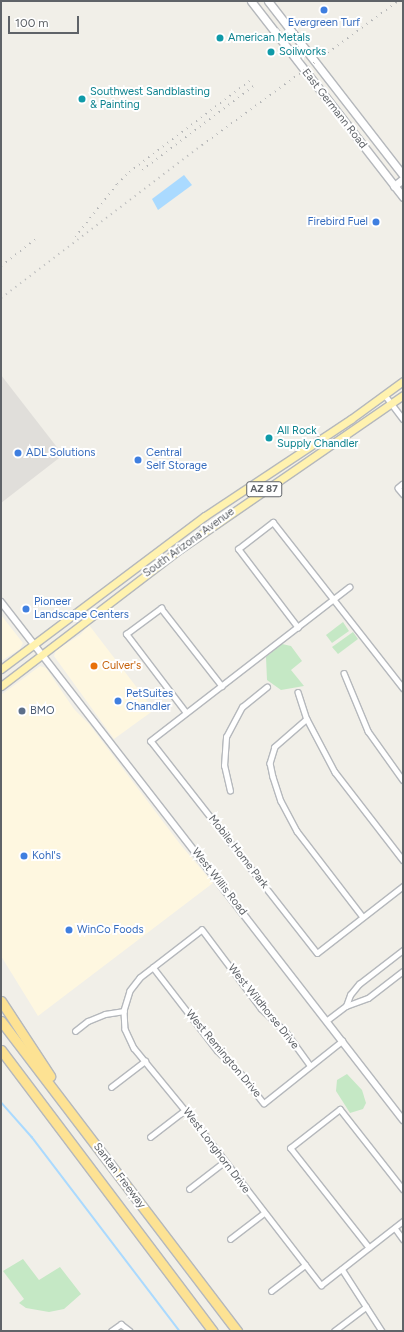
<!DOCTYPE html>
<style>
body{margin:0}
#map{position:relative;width:404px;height:1332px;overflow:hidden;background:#f1efe8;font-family:Figtree,sans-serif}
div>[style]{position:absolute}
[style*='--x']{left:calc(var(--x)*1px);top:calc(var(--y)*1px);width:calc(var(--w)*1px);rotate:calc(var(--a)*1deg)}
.commercial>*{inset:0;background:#fef7e0}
.industrial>*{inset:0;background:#e0deda}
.green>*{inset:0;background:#c5e8c5}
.water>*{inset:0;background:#aadaff}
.stream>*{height:1.5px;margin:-0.75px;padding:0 0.75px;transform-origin:0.75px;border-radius:0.75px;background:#aadaff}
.roads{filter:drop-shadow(1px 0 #b5b8bc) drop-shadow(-1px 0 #b5b8bc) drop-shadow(0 1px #b5b8bc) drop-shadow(0 -1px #b5b8bc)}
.minor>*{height:4.5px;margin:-2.25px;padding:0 2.25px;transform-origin:2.25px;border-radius:2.25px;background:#fff}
.tertiary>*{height:6px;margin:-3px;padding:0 3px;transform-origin:3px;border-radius:3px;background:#fff}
.secondary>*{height:7px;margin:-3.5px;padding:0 3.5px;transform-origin:3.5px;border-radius:3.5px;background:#fff}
.primary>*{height:7px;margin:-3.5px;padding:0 3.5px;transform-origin:3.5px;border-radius:3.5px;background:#fff2af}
.motorway>*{height:9px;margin:-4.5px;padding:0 4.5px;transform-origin:4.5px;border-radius:4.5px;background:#fde293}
.rail>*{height:1.5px;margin-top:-0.75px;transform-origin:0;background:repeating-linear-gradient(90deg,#b6b7b8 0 1px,transparent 0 6px)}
.dots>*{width:11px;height:11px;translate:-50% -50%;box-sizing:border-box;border:2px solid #fff;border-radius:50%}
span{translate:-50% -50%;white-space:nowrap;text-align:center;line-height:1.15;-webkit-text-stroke:4px #fff;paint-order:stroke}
.shield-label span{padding:1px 3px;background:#fff;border:1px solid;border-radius:3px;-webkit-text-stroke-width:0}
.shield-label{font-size:10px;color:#5f6368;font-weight:700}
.shop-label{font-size:11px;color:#366cbe}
.right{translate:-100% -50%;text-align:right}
.left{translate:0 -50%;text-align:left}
.culture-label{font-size:11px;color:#0d838f}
.street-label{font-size:11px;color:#5f6368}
.food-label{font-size:11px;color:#c56008}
.service-label{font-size:11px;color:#4e5e75}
.frame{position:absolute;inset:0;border:2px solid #5f6368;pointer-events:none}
.scale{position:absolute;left:8px;top:16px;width:71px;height:18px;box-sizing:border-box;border:2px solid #5f6368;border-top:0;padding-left:5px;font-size:12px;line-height:14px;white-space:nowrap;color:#5f6368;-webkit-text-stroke:3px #fff;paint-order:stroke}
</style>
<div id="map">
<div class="commercial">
<i style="clip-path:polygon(1px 615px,23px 643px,20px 649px,1px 661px)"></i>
<i style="clip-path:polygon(89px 625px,154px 710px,114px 739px,54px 656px,56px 650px,80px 635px)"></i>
<i style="clip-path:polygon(40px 666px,46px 668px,74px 709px,89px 724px,180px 844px,213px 883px,38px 1016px,1px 956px,1px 695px)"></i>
</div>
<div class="industrial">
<i style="clip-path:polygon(1px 375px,63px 455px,1px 503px)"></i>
</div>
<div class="green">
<i style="clip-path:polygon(343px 622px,349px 631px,332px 643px,326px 635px)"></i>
<i style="clip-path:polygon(353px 632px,358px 639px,338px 654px,332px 647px)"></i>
<i style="clip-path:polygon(282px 644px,291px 646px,302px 661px,291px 670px,304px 686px,281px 690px,267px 680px,266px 657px)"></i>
<i style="clip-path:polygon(347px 1074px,362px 1090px,366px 1103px,363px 1109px,350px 1113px,336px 1091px,337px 1080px)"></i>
<i style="clip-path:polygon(23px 1259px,39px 1280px,60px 1267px,81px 1294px,64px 1309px,49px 1312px,26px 1308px,19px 1303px,24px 1299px,3px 1271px)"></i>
</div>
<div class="water">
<i style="clip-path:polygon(184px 175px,192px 185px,158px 210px,152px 199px)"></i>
</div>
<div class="stream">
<i style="--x:1;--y:1102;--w:47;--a:48.5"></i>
<i style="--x:32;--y:1137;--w:244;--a:52.7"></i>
</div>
<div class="roads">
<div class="minor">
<i style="--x:385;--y:395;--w:30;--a:53"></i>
<i style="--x:403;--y:484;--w:6;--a:141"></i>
<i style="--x:398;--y:488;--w:8;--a:50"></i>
<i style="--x:350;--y:587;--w:252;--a:142.3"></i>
<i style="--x:151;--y:741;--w:269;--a:51.9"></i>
<i style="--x:317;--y:953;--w:109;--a:-37.9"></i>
<i style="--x:298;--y:628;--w:99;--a:-127.2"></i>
<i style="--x:238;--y:549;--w:44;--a:-37.6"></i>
<i style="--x:273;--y:522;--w:211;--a:51.9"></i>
<i style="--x:344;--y:673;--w:63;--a:67.5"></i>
<i style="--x:368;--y:731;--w:60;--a:54.5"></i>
<i style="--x:298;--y:692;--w:28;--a:72"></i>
<i style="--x:307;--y:719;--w:60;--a:62.2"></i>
<i style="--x:335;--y:772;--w:111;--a:52.3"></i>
<i style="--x:186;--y:713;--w:99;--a:-127.2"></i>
<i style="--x:126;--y:634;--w:44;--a:-36.6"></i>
<i style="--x:161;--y:608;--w:99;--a:52"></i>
<i style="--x:307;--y:719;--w:43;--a:138.8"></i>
<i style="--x:275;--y:747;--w:17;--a:107"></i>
<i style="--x:270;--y:763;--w:14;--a:78"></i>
<i style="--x:273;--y:777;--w:25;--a:72"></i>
<i style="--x:281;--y:801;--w:34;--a:62"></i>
<i style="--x:297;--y:831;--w:108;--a:52.5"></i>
<i style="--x:230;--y:791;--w:26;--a:-103"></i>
<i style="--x:224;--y:766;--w:29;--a:-86"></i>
<i style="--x:226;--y:737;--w:34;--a:-62"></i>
<i style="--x:242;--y:707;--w:32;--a:-39"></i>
<i style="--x:153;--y:967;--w:105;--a:52.4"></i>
<i style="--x:217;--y:1050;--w:34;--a:45"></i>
<i style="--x:241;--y:1074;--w:37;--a:52"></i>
<i style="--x:264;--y:1103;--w:100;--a:-38.5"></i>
<i style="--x:346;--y:1006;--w:12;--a:-70"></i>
<i style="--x:350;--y:995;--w:14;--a:-51"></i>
<i style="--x:359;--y:984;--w:56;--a:-37.7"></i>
<i style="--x:326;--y:1021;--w:25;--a:-37"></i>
<i style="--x:346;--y:1006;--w:23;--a:-20"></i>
<i style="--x:368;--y:998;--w:44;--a:-37.6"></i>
<i style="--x:75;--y:1031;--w:16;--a:-38"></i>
<i style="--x:88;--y:1021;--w:18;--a:-22"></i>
<i style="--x:105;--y:1014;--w:19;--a:-9"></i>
<i style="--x:310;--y:1066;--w:41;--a:-126"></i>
<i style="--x:286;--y:1033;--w:35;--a:-136"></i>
<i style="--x:261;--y:1009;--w:99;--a:-126.8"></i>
<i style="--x:202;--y:930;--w:78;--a:142.3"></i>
<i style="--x:140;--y:978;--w:16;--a:128"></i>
<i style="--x:130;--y:991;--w:21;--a:107"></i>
<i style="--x:124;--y:1011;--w:18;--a:87"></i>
<i style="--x:125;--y:1029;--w:21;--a:65"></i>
<i style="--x:134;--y:1048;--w:102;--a:50.6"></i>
<i style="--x:199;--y:1127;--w:200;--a:52.3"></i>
<i style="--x:321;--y:1285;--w:104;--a:-38"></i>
<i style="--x:111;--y:1087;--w:43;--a:-37.4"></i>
<i style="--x:150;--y:1137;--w:44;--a:-37.6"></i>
<i style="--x:189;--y:1189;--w:44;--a:-37.6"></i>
<i style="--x:395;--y:1228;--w:14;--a:54"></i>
<i style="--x:230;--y:1239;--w:43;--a:-37.4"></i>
<i style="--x:369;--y:1248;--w:127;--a:-128.3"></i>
<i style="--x:290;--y:1148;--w:63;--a:-38"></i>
<i style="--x:340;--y:1109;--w:102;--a:51.8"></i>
<i style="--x:342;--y:1269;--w:74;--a:57.2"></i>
<i style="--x:271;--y:1291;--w:43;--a:-37.4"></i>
<i style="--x:111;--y:1331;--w:12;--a:-35"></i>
<i style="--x:121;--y:1324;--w:11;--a:38"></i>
<i style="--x:334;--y:1331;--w:40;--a:-37"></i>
</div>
<div class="tertiary">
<i style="--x:1;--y:602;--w:656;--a:52.19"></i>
</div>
<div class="secondary">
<i style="--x:251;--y:1;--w:248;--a:52.2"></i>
<i style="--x:268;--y:1;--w:220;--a:52.2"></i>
<i style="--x:394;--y:186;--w:11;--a:-38"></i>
</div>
<div class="primary">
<i style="--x:1;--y:669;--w:255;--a:-36.9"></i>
<i style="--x:205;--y:516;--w:175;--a:-33.6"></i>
<i style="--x:351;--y:419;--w:64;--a:-36.2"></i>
<i style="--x:1;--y:686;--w:225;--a:-37.4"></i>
<i style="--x:180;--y:549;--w:271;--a:-34.6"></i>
</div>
<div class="motorway">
<i style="--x:1;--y:1001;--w:90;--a:56.8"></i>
<i style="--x:1;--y:1021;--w:390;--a:52.7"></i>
<i style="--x:1;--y:1050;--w:352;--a:53"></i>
</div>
</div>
<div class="rail">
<i style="--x:142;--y:170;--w:141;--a:-37"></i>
<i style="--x:75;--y:237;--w:68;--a:-51.6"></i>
<i style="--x:117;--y:184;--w:17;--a:-45"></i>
<i style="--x:129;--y:172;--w:154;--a:-37.1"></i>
<i style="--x:1;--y:266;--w:47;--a:-38.1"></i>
<i style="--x:1;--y:298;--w:253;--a:-37.3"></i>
<i style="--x:202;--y:145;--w:243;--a:-36.3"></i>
</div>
<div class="dots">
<i style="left:324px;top:10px;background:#3f7fe0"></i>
<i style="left:220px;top:38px;background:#0f9aa8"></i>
<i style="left:271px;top:52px;background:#0f9aa8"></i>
<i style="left:82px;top:99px;background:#0f9aa8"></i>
<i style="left:376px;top:222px;background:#3f7fe0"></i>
<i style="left:269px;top:438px;background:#0f9aa8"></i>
<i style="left:18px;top:453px;background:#3f7fe0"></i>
<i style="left:138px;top:460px;background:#3f7fe0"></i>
<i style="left:26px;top:609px;background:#3f7fe0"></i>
<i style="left:94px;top:666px;background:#e8710a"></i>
<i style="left:118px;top:701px;background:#3f7fe0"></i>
<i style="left:22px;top:711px;background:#5c6f8a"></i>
<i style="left:24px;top:856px;background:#3f7fe0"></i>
<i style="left:69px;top:930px;background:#3f7fe0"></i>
</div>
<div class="shield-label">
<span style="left:264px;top:489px">AZ 87</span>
</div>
<div class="shop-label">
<span style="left:324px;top:23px">Evergreen Turf</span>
<span class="right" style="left:368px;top:222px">Firebird Fuel</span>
<span class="left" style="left:26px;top:453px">ADL Solutions</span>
<span class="left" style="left:146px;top:460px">Central<br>Self Storage</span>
<span class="left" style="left:34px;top:609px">Pioneer<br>Landscape Centers</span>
<span class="left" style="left:126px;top:701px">PetSuites<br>Chandler</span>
<span class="left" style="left:32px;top:856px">Kohl's</span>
<span class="left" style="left:77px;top:930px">WinCo Foods</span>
</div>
<div class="culture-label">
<span class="left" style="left:228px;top:38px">American Metals</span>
<span class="left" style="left:279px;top:52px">Soilworks</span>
<span class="left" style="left:90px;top:99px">Southwest Sandblasting<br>&amp; Painting</span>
<span class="left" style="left:277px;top:438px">All Rock<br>Supply Chandler</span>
</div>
<div class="street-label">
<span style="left:334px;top:109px;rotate:52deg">East Germann Road</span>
<span style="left:189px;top:543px;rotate:-36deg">South Arizona Avenue</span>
<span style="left:238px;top:852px;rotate:52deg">Mobile Home Park</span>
<span style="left:219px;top:882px;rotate:52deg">West Willis Road</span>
<span style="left:263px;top:1007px;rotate:51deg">West Wildhorse Drive</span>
<span style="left:223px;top:1054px;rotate:50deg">West Remington Drive</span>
<span style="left:216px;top:1151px;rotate:53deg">West Longhorn Drive</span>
<span style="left:119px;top:1176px;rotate:53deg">Santan Freeway</span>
</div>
<div class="food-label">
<span class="left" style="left:102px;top:666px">Culver's</span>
</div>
<div class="service-label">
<span class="left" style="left:30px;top:711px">BMO</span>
</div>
<div class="frame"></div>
<div class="scale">100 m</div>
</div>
